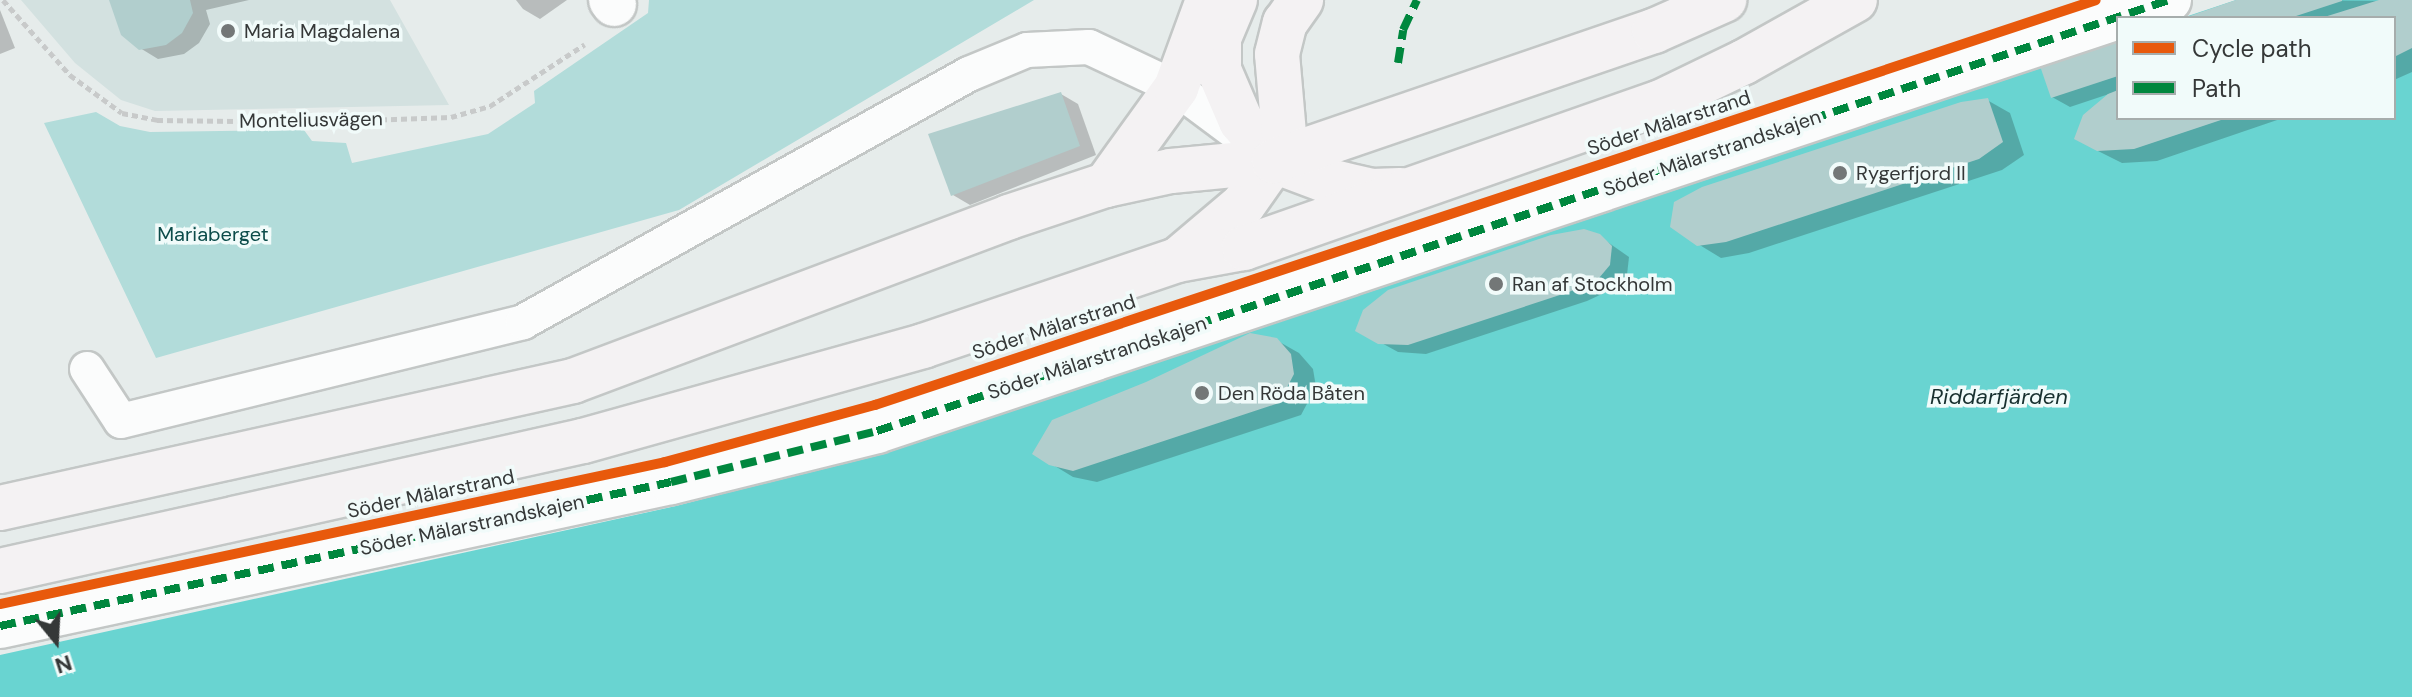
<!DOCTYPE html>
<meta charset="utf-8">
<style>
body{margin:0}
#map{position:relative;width:2412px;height:697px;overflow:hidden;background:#e6eceb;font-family:"DM Sans",sans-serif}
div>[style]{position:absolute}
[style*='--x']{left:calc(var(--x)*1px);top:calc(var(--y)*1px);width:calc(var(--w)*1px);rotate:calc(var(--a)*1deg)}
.built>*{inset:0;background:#d3e1e0}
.green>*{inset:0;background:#b2dcda}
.water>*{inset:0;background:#69d4d1}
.shadow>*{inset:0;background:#0003}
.building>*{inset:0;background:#b1cecd}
.path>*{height:5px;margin-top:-2.5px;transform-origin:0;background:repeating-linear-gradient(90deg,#c8caca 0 6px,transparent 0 10px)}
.roads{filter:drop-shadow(2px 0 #c3c7c6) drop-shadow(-2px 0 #c3c7c6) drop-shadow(0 2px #c3c7c6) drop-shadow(0 -2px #c3c7c6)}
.lane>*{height:34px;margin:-17px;padding:0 17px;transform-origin:17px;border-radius:17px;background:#fbfcfc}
.street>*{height:44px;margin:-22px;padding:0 22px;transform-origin:22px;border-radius:22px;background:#fbfcfc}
.secondary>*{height:44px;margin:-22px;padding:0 22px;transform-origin:22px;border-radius:22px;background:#f4f2f3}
.quiet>*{height:8px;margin-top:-4px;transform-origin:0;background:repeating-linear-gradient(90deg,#00873e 0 16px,transparent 0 24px)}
.cycleway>*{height:10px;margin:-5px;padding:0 5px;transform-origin:5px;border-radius:5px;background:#e8590c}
.dots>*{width:22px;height:22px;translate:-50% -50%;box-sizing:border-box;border:4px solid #f1fbfa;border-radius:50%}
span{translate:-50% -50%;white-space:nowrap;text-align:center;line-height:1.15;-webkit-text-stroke:7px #f1fbfa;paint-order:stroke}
.poi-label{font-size:20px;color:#353838}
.left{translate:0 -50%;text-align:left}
.street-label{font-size:20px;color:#353838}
.park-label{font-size:20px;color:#0c4c4a}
.water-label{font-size:22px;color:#18302f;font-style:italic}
.legend{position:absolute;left:2116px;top:16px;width:280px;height:104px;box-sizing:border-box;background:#f1fbfa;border:2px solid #a6adac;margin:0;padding:10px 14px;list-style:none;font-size:24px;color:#353838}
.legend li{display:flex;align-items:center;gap:16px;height:40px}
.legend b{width:40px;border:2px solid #a6adac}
.north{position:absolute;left:16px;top:601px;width:80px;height:80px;-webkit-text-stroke:6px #f1fbfa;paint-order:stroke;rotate:162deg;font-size:22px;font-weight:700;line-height:32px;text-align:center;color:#353838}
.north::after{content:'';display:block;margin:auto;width:28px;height:36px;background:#353838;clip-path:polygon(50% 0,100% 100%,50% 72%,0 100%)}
</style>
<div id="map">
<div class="built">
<i style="clip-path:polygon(21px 0,390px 0,449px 105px,155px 111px,121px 100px,75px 63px)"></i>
</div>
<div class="green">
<i style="clip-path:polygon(649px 0,1034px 0,679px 210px,156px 358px,44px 123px,96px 112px,120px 126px,150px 132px,304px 130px,312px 141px,346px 143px,352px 163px,488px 134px,535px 103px,534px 91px,648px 13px)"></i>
</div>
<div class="water">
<i style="clip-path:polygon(2236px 0,2412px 0,2412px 697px,0 697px,0 655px,676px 506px,915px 443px,2118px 40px,2118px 118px,2394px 118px,2394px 18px,2182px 18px)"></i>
</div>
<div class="shadow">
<i style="clip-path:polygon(111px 0,249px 0,206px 10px,210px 24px,199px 43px,184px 54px,158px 59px,140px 48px)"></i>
<i style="clip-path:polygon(516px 0,567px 0,540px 19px,523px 9px)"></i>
<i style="clip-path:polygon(2242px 0,2412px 1px,2412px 72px,2394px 80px,2394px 18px,2189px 18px)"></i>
<i style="clip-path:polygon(0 10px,15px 48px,0 54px)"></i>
<i style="clip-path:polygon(2118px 42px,2118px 118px,2283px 118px,2157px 161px,2122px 163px,2098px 151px,2112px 93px,2070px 107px,2052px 97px)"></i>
<i style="clip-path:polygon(1061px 94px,1078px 104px,1096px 155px,970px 205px,953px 195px)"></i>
<i style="clip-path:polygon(1987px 100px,2010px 113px,2024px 155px,2002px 170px,1749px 253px,1721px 258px,1698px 244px)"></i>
<i style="clip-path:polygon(1599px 236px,1629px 257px,1627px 275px,1617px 287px,1587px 301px,1426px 354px,1398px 352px,1358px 330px)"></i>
<i style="clip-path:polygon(1276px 340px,1299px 353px,1313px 369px,1316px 387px,1301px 415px,1097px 482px,1073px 477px,1050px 463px)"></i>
</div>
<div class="building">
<i style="clip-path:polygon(109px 0,190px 0,193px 13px,182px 33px,166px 45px,139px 50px,121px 35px)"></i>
<i style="clip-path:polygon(2236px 0,2342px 0,2342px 1px,2290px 18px,2184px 18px)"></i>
<i style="clip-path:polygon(2379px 0,2412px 0,2412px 48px,2394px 57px,2394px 18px,2321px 18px)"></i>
<i style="clip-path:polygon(2118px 40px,2118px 76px,2051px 98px,2040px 66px)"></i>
<i style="clip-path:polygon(2118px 90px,2118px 118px,2224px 119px,2134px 149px,2097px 151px,2074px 139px,2083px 115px,2108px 94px)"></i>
<i style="clip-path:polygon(1061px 92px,1080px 146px,951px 196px,928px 134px)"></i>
<i style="clip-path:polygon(1988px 98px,2003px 142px,1979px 159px,1726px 242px,1697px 246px,1670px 227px,1674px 202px,1702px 187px,1961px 102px)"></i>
<i style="clip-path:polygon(1584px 229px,1600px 234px,1612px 246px,1610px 265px,1599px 278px,1569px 292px,1408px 345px,1378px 344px,1355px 331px,1363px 310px,1388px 290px,1551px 235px)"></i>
<i style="clip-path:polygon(1250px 333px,1277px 338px,1291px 354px,1294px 374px,1279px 403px,1073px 471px,1049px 465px,1032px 454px,1052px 420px,1146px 382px)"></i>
</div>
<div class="path">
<i style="--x:3;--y:0;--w:101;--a:48.2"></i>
<i style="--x:70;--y:75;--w:64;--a:36.2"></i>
<i style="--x:122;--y:113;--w:36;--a:11"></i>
<i style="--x:157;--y:120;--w:154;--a:0.7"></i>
<i style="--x:311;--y:122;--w:140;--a:-2"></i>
<i style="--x:451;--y:117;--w:41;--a:-15.8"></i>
<i style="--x:490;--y:106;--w:113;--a:-33.1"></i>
</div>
<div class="roads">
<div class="lane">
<i style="--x:87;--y:369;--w:62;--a:56.8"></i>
<i style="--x:121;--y:421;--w:414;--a:-13.8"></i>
<i style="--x:523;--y:322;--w:510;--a:-29.08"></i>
<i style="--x:969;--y:74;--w:63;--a:-22.5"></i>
<i style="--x:1027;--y:50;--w:62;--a:-2.8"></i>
<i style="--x:1089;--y:47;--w:96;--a:25.2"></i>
<i style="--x:1176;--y:88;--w:94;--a:36.7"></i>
</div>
<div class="street">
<i style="--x:611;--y:0;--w:5;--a:53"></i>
<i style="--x:0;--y:626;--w:686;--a:-12.11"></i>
<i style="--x:671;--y:482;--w:212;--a:-13.9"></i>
<i style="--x:877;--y:431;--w:1362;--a:-18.45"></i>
</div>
<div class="secondary">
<i style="--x:1235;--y:0;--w:41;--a:112.8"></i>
<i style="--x:1219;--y:38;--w:32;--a:90"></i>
<i style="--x:1219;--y:70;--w:56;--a:66.7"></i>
<i style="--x:1241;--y:121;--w:52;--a:50.5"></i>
<i style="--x:1274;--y:161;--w:54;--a:20.4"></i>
<i style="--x:1325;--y:180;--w:48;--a:13.2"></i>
<i style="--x:1372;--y:191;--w:28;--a:-2"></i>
<i style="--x:1106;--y:185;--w:120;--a:-54.2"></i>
<i style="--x:1176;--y:88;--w:94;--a:-70"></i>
<i style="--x:1180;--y:258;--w:82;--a:-40.1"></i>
<i style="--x:1243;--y:205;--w:54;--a:-54.8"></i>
<i style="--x:1274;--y:161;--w:29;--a:-70"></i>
<i style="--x:1284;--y:134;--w:80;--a:-95"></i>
<i style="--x:1277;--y:54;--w:32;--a:-76"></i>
<i style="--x:1285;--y:23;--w:28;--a:-55"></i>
<i style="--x:0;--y:508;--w:587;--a:-12.5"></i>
<i style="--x:573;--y:381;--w:466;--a:-20.6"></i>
<i style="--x:1009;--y:217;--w:102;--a:-18.3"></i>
<i style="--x:1106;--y:185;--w:66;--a:-12.2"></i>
<i style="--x:1171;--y:171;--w:103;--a:-5.5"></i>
<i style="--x:1274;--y:161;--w:402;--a:-18.9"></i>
<i style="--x:1654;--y:31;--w:77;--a:-23.9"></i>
<i style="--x:0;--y:571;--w:597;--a:-12.57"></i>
<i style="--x:583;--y:441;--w:353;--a:-15.6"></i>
<i style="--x:923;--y:346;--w:268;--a:-18.7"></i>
<i style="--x:1177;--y:260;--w:68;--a:-10.2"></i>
<i style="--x:1244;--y:248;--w:440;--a:-19.3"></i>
<i style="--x:1659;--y:103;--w:94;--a:-25.8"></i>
<i style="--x:1744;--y:62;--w:127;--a:-29.2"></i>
</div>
</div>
<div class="quiet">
<i style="--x:1398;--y:63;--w:33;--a:-81"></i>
<i style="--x:1403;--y:30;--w:33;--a:-65"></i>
<i style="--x:0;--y:626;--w:686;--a:-12.11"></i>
<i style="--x:671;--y:482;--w:212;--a:-13.9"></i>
<i style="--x:877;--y:431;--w:1362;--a:-18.45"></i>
</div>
<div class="cycleway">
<i style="--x:0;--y:604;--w:680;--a:-12.05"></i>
<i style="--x:665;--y:462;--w:218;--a:-15.2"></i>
<i style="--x:875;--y:405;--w:1286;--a:-18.35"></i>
</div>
<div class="dots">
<i style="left:228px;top:31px;background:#737777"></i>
<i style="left:1840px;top:173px;background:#737777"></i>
<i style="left:1496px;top:284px;background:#737777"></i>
<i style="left:1202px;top:393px;background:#737777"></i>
</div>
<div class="poi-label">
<span class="left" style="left:244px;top:31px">Maria Magdalena</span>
<span class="left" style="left:1856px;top:173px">Rygerfjord II</span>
<span class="left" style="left:1512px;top:284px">Ran af Stockholm</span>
<span class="left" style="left:1218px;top:393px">Den Röda Båten</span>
</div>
<div class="street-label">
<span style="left:311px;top:120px;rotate:-1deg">Monteliusvägen</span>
<span style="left:1669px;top:123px;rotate:-18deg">Söder Mälarstrand</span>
<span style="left:1712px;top:153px;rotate:-19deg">Söder Mälarstrandskajen</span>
<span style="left:1054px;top:327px;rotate:-18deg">Söder Mälarstrand</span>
<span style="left:1097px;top:358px;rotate:-18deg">Söder Mälarstrandskajen</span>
<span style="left:431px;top:494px;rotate:-12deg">Söder Mälarstrand</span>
<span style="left:472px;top:525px;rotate:-12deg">Söder Mälarstrandskajen</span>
</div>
<div class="park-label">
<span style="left:213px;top:234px">Mariaberget</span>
</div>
<div class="water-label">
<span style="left:1999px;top:397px">Riddarfjärden</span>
</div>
<ul class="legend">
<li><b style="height:10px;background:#e8590c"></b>Cycle path</li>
<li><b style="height:10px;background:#00873e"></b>Path</li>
</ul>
<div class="north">N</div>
</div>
